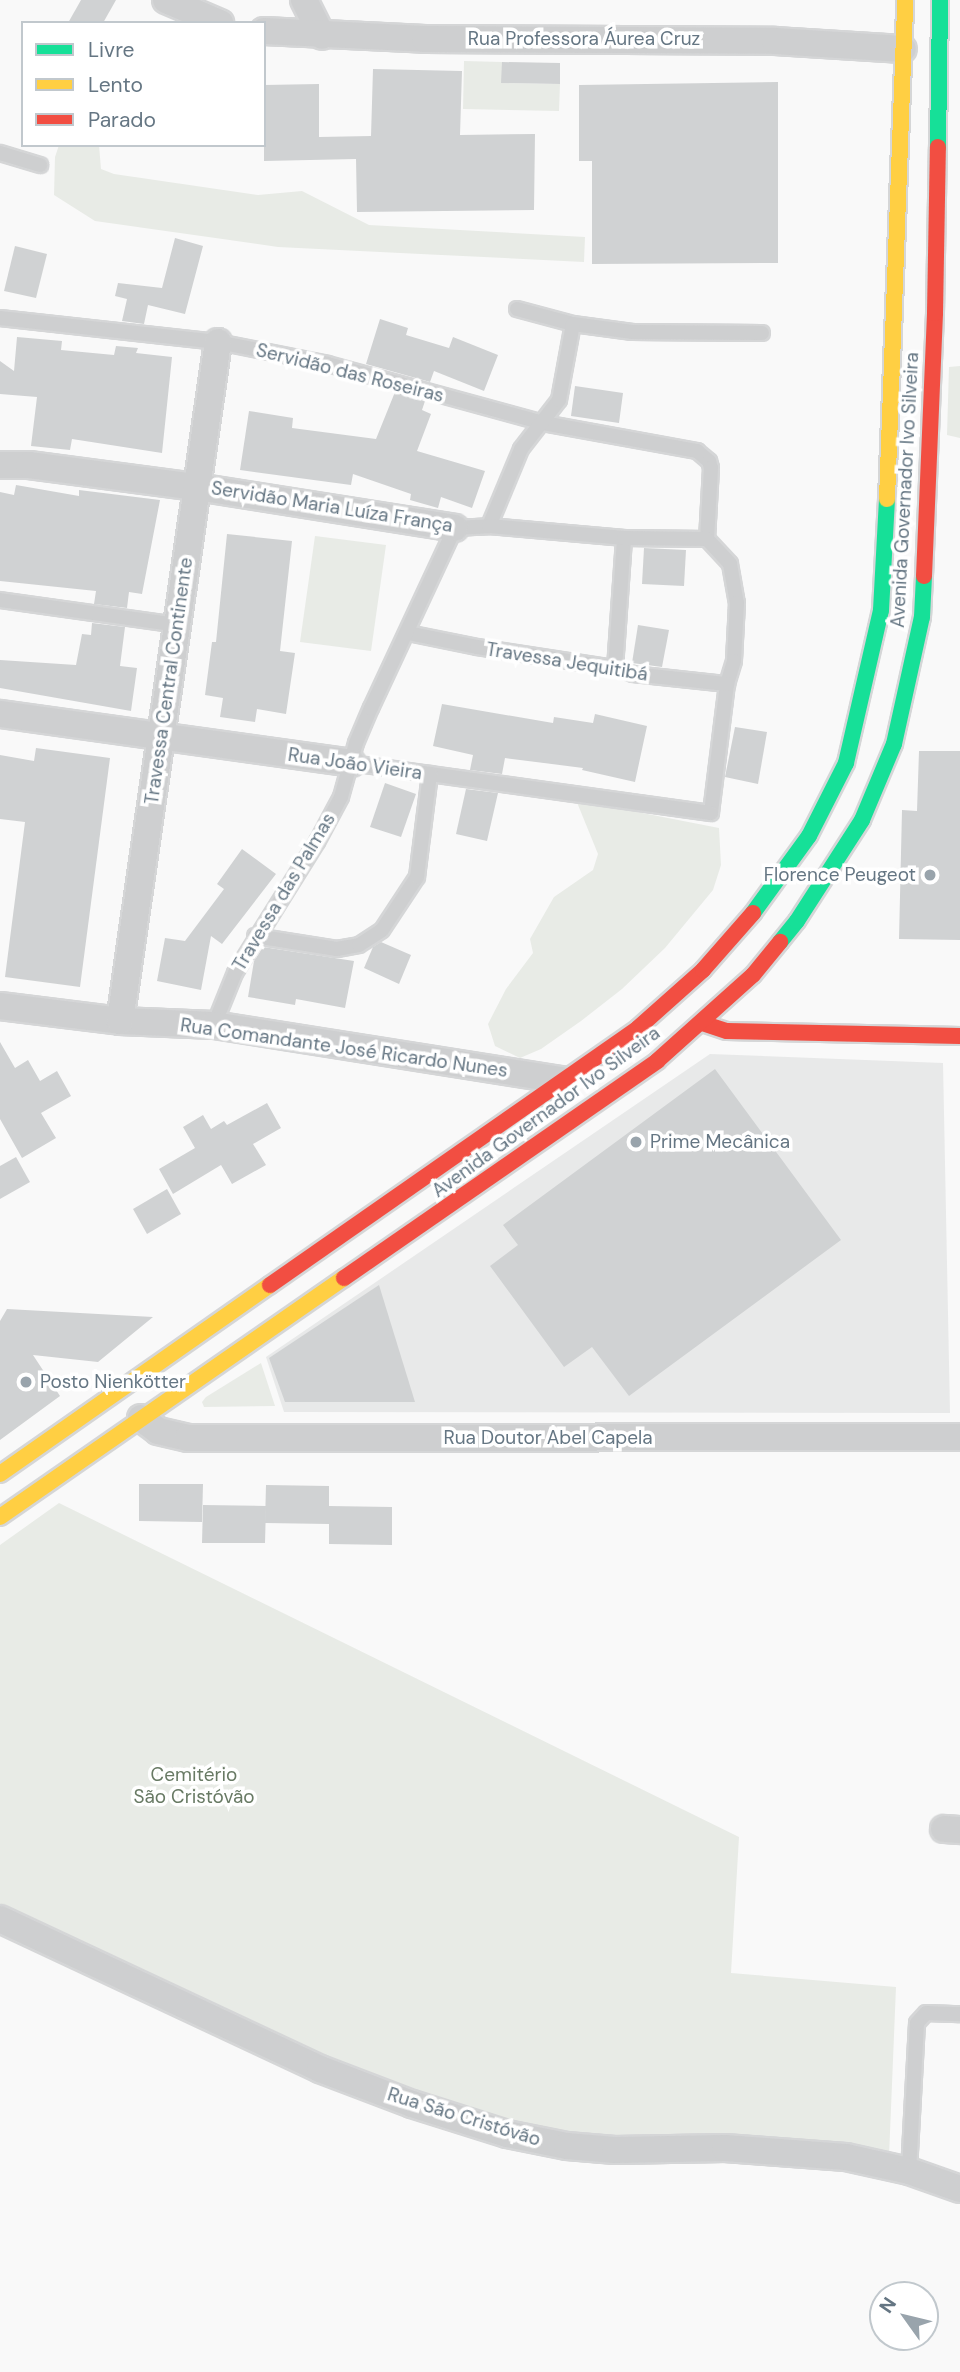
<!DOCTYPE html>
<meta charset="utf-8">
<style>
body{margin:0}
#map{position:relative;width:960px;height:2372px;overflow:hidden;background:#f9f9f9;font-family:"DM Sans",sans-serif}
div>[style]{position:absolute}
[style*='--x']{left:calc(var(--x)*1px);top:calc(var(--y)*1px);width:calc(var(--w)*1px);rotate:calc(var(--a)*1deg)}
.built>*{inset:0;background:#e8e9e9}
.green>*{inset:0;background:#e8ebe6}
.building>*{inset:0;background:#d0d2d3}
.roads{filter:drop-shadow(2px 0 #d5d6d7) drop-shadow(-2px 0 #d5d6d7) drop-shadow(0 2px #d5d6d7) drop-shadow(0 -2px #d5d6d7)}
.lane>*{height:14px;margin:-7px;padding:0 7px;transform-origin:7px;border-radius:7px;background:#cecfd0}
.street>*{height:26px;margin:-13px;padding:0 13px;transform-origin:13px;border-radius:13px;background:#cecfd0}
.fast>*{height:16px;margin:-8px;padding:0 8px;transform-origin:8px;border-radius:8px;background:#16e098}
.slow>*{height:16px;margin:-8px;padding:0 8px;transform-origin:8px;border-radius:8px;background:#ffcf43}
.jam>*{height:16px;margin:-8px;padding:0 8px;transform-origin:8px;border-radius:8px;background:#f24e42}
.dots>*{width:19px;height:19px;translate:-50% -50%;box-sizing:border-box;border:4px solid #fff;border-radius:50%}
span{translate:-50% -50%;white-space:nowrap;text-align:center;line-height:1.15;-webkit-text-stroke:7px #fff;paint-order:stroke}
.street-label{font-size:19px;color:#657683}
.poi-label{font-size:19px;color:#657683}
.right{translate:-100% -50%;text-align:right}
.left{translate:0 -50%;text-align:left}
.park-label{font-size:19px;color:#687a64}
.legend{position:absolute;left:21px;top:21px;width:245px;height:126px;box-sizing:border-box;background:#fff;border:2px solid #c1c8cd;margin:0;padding:9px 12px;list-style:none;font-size:21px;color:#657683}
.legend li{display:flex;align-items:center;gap:14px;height:35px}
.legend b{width:35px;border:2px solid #c1c8cd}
.north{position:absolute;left:869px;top:2281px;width:70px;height:70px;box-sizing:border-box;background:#fff;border:2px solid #c1c8cd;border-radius:50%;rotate:304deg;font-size:19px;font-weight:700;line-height:28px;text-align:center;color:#657683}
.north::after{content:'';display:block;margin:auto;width:24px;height:32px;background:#99a4ac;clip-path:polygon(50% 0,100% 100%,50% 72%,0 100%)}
</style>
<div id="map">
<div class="built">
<i style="clip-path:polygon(710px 1054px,943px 1063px,950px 1413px,284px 1412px,266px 1357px)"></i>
</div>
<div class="green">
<i style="clip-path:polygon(464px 61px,502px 62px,502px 83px,560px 84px,559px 111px,463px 109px)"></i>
<i style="clip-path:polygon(59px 145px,99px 145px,101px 169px,114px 174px,258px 195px,302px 191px,369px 225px,585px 237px,584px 262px,278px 247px,95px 221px,54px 195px,55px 157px)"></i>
<i style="clip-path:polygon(960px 366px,960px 438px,947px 435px,949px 367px)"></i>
<i style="clip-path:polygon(315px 536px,386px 545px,371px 651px,300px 642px)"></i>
<i style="clip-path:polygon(576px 800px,719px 828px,721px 865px,713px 890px,665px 948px,622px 989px,581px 1021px,541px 1049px,520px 1058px,495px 1046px,488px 1024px,506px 989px,533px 953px,530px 939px,554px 897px,593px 870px,598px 854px)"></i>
<i style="clip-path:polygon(261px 1363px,275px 1406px,204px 1407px,202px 1402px,206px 1397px)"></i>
<i style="clip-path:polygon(59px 1503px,739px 1837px,731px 1973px,896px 1987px,889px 2157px,854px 2143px,597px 2144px,514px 2124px,304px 2054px,0 1908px,0 1545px)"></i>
</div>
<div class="building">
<i style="clip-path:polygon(81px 0,116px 0,103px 23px,68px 23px)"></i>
<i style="clip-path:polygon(502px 62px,560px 63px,560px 84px,501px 83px)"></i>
<i style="clip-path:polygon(373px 69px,462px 71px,460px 135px,535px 134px,534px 210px,357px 212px,356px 159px,264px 161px,264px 85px,319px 84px,319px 137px,371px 136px)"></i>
<i style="clip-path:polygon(778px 82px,778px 263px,592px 264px,592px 161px,579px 161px,579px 85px)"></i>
<i style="clip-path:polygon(175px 238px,203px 246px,185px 314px,148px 305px,144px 324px,122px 321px,127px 299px,115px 296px,118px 283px,162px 288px)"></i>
<i style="clip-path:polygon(15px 246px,47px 254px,36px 298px,4px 291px)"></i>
<i style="clip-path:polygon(380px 319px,408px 328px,406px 335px,449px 348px,453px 337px,498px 355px,484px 391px,434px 371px,430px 382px,366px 364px)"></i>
<i style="clip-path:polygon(17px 337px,62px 341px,61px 350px,114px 355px,116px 346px,138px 348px,136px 353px,172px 357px,162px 453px,72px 439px,70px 450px,31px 446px,37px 397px,0 394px,0 361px,14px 371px)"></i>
<i style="clip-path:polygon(575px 386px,623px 393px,619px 423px,571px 416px)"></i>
<i style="clip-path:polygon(395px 392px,425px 401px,422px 410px,431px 414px,417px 451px,485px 471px,472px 508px,441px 497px,438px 508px,410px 500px,411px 494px,353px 474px,351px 485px,240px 470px,249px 411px,293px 418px,292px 428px,376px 439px)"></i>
<i style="clip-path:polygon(16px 485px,79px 496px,79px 490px,160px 500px,142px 594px,129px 592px,127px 608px,94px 604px,96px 591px,0 581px,0 492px,14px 495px)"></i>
<i style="clip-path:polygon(227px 534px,292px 541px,280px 651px,295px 653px,286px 714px,257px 709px,255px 722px,220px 717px,223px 698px,205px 695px,212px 642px,216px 642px)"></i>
<i style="clip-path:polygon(644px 548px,686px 550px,684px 586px,642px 584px)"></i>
<i style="clip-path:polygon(92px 623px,125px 627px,120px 666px,137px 668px,131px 711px,0 688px,0 660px,76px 665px,82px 634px,91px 635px)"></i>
<i style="clip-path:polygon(638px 625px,669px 630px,662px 667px,632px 663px)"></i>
<i style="clip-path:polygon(442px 704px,553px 723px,554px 717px,593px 723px,595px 714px,647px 726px,635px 782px,582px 770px,583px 768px,505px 758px,502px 774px,470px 770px,473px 755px,433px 746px)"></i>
<i style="clip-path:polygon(735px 727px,767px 732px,758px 784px,725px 777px)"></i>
<i style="clip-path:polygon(36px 748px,110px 758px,80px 987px,5px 977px,25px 822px,0 819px,0 755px,34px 761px)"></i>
<i style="clip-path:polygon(919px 751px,960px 751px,960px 940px,899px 939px,902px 810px,917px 811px)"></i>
<i style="clip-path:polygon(385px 783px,416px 794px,401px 837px,370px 827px)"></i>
<i style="clip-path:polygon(466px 789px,498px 793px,487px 841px,456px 834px)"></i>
<i style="clip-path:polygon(242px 849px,276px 874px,222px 944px,211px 936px,201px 990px,157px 981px,165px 938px,185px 941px,224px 889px,217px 884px)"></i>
<i style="clip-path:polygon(381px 942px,411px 955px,399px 984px,364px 968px,373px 947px)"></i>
<i style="clip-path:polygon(263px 947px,354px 961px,345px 1008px,296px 999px,295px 1005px,248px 997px,254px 961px)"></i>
<i style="clip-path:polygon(0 1042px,15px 1068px,28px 1060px,40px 1081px,57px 1071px,71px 1096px,41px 1113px,56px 1138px,22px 1158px,0 1119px)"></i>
<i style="clip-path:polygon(715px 1069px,841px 1240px,629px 1396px,592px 1347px,564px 1367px,490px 1266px,518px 1245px,503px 1225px)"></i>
<i style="clip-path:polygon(267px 1103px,281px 1128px,253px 1144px,266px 1165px,232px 1184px,221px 1165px,173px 1194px,159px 1169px,195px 1148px,183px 1127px,203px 1115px,211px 1129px,224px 1121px,227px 1125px)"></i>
<i style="clip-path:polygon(16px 1157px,30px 1182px,0 1199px,0 1166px)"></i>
<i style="clip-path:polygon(167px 1189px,181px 1214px,147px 1234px,133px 1209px)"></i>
<i style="clip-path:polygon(379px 1285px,415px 1402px,285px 1402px,269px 1358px)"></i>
<i style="clip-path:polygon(7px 1309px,153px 1317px,98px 1362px,33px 1355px,60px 1396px,0 1440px,0 1321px)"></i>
<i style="clip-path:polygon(139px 1484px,203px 1484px,202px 1522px,139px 1521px)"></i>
<i style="clip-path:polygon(266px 1485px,329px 1486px,329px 1524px,265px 1523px)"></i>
<i style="clip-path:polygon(203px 1505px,266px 1506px,265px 1543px,202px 1543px)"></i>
<i style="clip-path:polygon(329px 1506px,392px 1507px,392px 1545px,329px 1544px)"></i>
</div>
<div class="roads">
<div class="lane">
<i style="--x:0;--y:153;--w:42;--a:16.7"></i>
<i style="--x:517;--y:309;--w:58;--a:15"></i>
<i style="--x:573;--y:324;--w:60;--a:7.7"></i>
<i style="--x:632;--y:332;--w:130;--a:0.4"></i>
<i style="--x:0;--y:318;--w:219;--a:6.3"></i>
<i style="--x:218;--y:342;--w:112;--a:11.3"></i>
<i style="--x:328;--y:364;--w:223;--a:15.3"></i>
<i style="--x:543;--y:423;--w:157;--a:10.3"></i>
<i style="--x:697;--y:451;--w:16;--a:40"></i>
<i style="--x:709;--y:461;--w:7;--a:74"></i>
<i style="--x:711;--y:468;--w:71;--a:93.2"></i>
<i style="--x:707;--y:539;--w:34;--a:47"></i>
<i style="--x:730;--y:564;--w:40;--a:80"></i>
<i style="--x:737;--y:603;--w:58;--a:93"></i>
<i style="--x:734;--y:661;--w:24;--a:107"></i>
<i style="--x:727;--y:684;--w:130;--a:97.1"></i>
<i style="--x:711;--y:813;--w:362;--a:-172.1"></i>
<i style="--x:489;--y:526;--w:83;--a:-67.4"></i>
<i style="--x:521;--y:449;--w:62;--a:-52.2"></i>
<i style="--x:559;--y:400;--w:77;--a:-79.6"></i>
<i style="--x:0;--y:600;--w:179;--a:8"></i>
<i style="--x:408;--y:633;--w:70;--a:11.5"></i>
<i style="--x:477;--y:647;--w:140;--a:8.7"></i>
<i style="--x:615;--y:668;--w:19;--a:18"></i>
<i style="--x:633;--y:674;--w:95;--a:6.1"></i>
<i style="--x:615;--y:668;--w:130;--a:-86"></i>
<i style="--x:255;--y:936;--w:83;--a:9"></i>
<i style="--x:337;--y:949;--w:22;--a:-10"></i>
<i style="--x:359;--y:945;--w:27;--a:-33"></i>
<i style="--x:382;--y:930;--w:64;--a:-56.6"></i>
<i style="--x:417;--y:877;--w:104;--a:-82.8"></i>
<i style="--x:214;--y:1025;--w:56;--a:-68"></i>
<i style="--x:235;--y:973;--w:155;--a:-58"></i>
<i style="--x:317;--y:842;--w:51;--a:-61.9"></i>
<i style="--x:341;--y:797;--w:56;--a:-74.5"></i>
<i style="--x:356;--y:743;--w:38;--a:-67"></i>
<i style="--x:371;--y:708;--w:199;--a:-65"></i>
<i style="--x:455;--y:528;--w:34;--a:-3"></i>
<i style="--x:489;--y:526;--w:136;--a:5.1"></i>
<i style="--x:624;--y:538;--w:83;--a:0.7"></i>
<i style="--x:909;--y:2171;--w:148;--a:-86.9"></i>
<i style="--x:917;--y:2023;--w:13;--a:-48"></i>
<i style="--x:926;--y:2013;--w:34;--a:2"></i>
</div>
<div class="street">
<i style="--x:166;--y:0;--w:59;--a:23.1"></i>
<i style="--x:304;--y:0;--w:40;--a:63.4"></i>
<i style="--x:264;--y:31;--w:161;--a:2.8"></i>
<i style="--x:425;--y:39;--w:350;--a:0.3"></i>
<i style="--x:775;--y:41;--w:128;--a:3.6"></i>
<i style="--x:0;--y:465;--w:29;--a:0"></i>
<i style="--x:29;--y:465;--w:169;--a:7.5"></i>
<i style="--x:197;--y:487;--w:261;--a:9"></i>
<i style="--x:0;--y:714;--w:355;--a:7.9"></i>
<i style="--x:0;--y:1006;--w:121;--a:7.1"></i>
<i style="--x:120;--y:1021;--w:94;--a:2.4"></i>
<i style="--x:214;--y:1025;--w:353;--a:9"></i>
<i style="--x:120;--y:1021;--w:686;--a:-81.79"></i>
<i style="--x:141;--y:1418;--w:21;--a:37"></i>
<i style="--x:158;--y:1431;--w:31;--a:13"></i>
<i style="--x:188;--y:1438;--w:772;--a:-0.07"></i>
<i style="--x:944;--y:1829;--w:16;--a:4"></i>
<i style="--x:0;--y:1919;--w:353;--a:25.1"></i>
<i style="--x:320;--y:2069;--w:98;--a:20.8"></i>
<i style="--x:412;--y:2104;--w:100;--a:17.5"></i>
<i style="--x:507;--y:2134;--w:61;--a:11.3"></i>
<i style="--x:567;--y:2146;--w:48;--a:4.8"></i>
<i style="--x:615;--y:2150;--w:110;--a:-1"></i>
<i style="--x:725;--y:2148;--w:121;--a:4.3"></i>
<i style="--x:846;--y:2157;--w:65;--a:12.5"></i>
<i style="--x:909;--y:2171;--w:54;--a:19.4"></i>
</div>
<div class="fast">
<i style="--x:938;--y:147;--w:147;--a:-89.2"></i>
<i style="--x:753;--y:913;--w:95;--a:-54"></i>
<i style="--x:809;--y:836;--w:82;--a:-63.1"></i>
<i style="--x:846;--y:763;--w:157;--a:-77.1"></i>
<i style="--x:881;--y:610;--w:111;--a:-86.9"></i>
<i style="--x:780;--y:942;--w:27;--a:-51"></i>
<i style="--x:797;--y:921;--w:120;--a:-57.2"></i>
<i style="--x:862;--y:820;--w:82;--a:-67.2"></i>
<i style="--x:894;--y:744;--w:130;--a:-77.6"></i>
<i style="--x:922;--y:617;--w:41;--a:-87.2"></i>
</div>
<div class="slow">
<i style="--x:887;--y:499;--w:499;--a:-87.9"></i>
<i style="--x:0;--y:1474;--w:330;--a:-35"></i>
<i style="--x:0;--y:1517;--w:419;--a:-34.8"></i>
</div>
<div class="jam">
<i style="--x:924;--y:576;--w:263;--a:-87.6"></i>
<i style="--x:935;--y:313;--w:166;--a:-89"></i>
<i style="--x:702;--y:1023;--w:26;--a:18"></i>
<i style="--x:727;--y:1031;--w:233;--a:1.2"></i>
<i style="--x:344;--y:1278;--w:381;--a:-34.7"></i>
<i style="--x:657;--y:1061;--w:129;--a:-41.9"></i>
<i style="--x:753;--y:975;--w:43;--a:-50.7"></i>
<i style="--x:270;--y:1285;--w:449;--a:-34.9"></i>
<i style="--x:638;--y:1028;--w:87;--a:-41.7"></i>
<i style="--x:703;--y:970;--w:76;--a:-48.7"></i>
</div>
</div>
<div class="dots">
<i style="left:930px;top:875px;background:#99a4ac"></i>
<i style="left:636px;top:1142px;background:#99a4ac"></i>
<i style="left:26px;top:1382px;background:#99a4ac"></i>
</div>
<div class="street-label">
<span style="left:584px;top:39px">Rua Professora Áurea Cruz</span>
<span style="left:350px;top:373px;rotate:14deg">Servidão das Roseiras</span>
<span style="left:905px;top:490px;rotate:-87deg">Avenida Governador Ivo Silveira</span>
<span style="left:332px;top:507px;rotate:9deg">Servidão Maria Luíza França</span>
<span style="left:567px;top:662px;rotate:9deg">Travessa Jequitibá</span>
<span style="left:169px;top:681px;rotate:-82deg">Travessa Central Continente</span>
<span style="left:355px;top:764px;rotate:8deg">Rua João Vieira</span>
<span style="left:284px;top:892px;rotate:-59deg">Travessa das Palmas</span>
<span style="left:344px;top:1048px;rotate:8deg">Rua Comandante José Ricardo Nunes</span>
<span style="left:546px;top:1112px;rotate:-36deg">Avenida Governador Ivo Silveira</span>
<span style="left:548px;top:1438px">Rua Doutor Abel Capela</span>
<span style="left:464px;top:2117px;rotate:17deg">Rua São Cristóvão</span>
</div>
<div class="poi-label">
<span class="right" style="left:916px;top:875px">Florence Peugeot</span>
<span class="left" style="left:650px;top:1142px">Prime Mecânica</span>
<span class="left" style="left:40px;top:1382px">Posto Nienkötter</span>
</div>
<div class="park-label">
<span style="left:194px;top:1786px">Cemitério<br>São Cristóvão</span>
</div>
<ul class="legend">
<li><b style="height:9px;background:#16e098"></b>Livre</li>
<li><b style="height:9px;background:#ffcf43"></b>Lento</li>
<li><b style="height:9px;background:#f24e42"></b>Parado</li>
</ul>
<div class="north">N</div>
</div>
